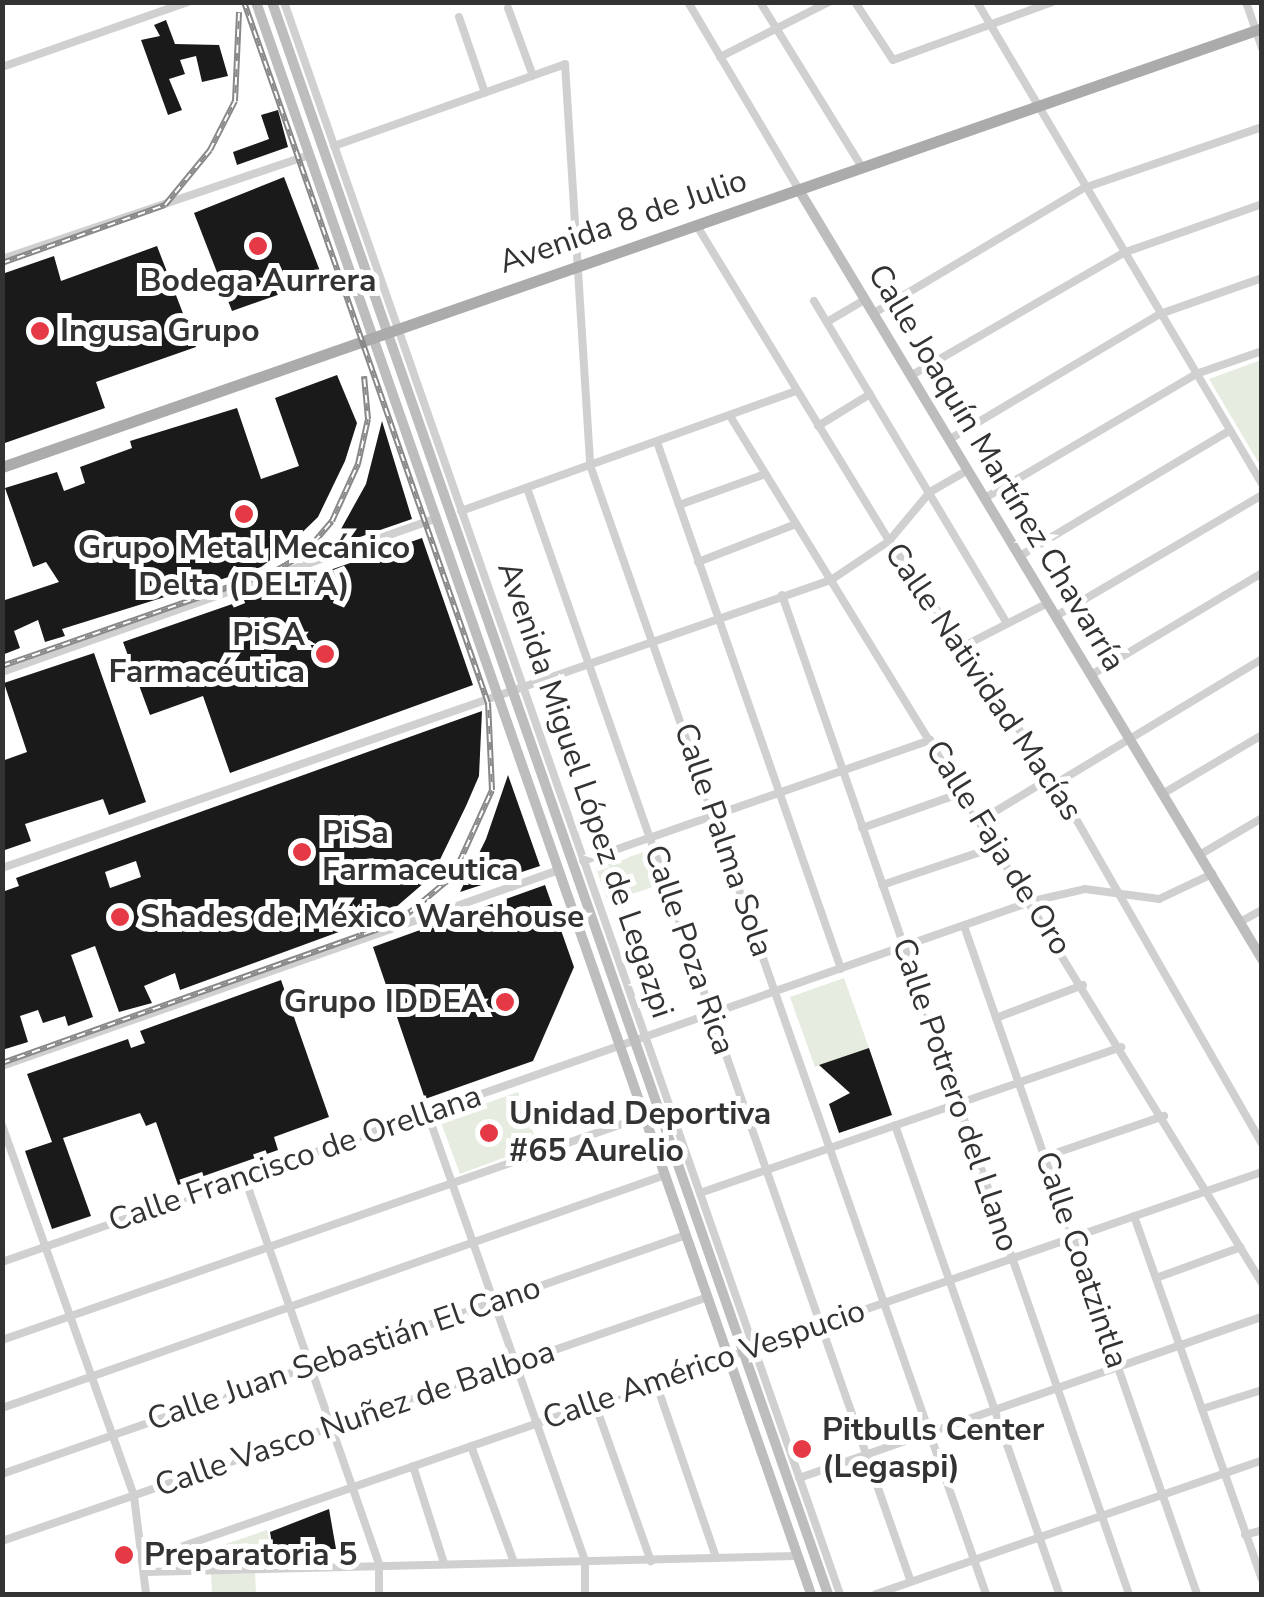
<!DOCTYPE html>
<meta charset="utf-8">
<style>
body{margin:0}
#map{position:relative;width:1264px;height:1597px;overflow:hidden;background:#fff;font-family:"Nunito Sans",sans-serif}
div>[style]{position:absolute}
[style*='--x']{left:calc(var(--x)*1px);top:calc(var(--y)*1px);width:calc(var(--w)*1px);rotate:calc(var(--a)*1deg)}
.green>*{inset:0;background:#e6ecdf}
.building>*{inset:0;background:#1a1a1a}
.street>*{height:8px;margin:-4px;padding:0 4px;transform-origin:4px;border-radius:4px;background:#d0d0d0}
.secondary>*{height:10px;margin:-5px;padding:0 5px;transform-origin:5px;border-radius:5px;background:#bdbdbd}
.primary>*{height:11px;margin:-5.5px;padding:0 5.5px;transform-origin:5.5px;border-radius:5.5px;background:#ababab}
.rail>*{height:6px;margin-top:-3px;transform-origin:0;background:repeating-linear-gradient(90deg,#fff 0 8px,#888 0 16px);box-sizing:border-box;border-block:2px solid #888}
.dots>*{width:28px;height:28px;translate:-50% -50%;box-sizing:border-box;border:5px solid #fff;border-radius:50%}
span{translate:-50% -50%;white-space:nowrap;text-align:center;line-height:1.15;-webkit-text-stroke:10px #fff;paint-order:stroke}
.street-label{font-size:32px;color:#333}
.poi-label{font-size:32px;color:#333;font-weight:700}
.left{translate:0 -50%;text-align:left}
.right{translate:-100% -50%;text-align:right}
.frame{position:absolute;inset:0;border:5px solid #333;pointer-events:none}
</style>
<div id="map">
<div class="green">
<i style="clip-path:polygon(1261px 360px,1262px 360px,1261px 467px,1209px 379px)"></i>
<i style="clip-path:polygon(644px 852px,656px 886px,608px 902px,596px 868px)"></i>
<i style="clip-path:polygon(844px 978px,869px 1048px,815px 1067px,790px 997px)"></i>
<i style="clip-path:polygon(518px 1092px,538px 1145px,460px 1174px,440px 1120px)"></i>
<i style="clip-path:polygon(267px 1530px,273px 1561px,188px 1563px,187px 1557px)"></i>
<i style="clip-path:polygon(255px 1573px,256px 1594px,212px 1594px,211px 1574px)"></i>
</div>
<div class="building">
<i style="clip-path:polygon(166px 20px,175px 44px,219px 45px,228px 76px,202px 82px,196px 56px,180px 60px,185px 74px,169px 79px,182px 110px,168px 115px,141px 40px,160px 36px,154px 25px)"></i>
<i style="clip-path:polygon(278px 110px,288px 147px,237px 165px,233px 152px,269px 139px,261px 115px)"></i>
<i style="clip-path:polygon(284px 177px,323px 279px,232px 311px,194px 213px)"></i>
<i style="clip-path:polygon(157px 246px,196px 347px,96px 382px,105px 408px,2px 444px,2px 274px,54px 256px,61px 281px)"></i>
<i style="clip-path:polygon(337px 375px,357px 423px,345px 461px,318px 517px,285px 549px,261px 567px,62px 629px,65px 636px,45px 642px,38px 620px,14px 631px,20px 648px,2px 655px,2px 601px,59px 582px,46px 562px,33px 567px,5px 488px,57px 472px,64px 491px,85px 483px,80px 467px,132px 448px,130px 441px,237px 408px,261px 479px,299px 466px,275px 398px)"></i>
<i style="clip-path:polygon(382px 421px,412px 519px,331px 547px,366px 484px)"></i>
<i style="clip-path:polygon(422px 538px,473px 685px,230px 773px,203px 696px,150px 715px,123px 642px)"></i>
<i style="clip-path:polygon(94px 653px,146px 802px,109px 815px,103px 799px,25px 824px,31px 841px,2px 851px,2px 761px,27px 752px,4px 683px)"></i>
<i style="clip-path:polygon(evenodd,482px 711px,479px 776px,466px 806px,432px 876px,388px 914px,180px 990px,175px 973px,144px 986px,152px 1003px,119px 1012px,95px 946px,71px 955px,93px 1017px,68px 1026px,65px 1016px,43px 1023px,38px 1010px,20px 1016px,28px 1042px,2px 1050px,2px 892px,19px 886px,16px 878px,482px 711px,136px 861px,141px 877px,110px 888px,105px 872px,136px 861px)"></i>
<i style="clip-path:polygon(508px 775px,540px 866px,460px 892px,486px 839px)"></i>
<i style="clip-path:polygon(545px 885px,574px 967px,533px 1061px,425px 1099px,373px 947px)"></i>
<i style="clip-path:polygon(281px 980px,329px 1117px,274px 1137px,278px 1150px,178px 1185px,156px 1122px,146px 1126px,140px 1113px,63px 1138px,91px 1216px,52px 1229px,25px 1151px,52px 1142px,27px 1074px,128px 1039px,131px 1048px,145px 1043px,140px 1031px)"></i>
<i style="clip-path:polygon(869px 1048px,892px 1115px,839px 1133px,829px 1104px,850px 1093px,819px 1065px)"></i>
<i style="clip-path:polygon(329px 1509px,336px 1549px,273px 1550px,270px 1532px)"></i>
</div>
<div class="street">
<i style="--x:284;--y:2;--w:1686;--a:70.75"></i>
<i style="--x:688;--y:2;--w:218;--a:59.4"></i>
<i style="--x:760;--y:2;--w:194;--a:58.3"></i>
<i style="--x:855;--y:2;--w:69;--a:56.8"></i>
<i style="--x:893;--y:60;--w:169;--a:-20"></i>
<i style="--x:977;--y:2;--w:560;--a:59.4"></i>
<i style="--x:1246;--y:2;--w:49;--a:70.8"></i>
<i style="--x:508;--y:8;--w:72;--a:69.8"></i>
<i style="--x:459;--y:17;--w:80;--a:71.1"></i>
<i style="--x:720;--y:57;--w:122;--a:-26.8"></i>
<i style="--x:2;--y:67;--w:197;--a:-19.3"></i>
<i style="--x:334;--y:146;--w:245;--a:-19.5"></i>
<i style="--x:565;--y:64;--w:402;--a:86.4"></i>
<i style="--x:590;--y:465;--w:1196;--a:70.67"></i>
<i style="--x:697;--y:226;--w:369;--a:58.6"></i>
<i style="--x:889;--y:541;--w:287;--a:55.4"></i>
<i style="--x:1052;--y:777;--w:422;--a:60.2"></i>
<i style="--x:2;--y:259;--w:324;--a:-18.7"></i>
<i style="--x:814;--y:301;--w:375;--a:59.1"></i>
<i style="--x:874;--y:313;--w:244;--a:-30.8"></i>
<i style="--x:1084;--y:188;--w:188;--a:-18.9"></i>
<i style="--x:827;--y:322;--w:45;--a:-30.5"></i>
<i style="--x:912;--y:375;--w:244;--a:-30"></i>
<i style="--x:1123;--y:253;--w:147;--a:-19.4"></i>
<i style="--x:730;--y:416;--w:1017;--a:58.47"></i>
<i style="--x:818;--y:426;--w:61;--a:-31.6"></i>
<i style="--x:950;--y:439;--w:244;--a:-30.8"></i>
<i style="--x:1160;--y:314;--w:108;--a:-19.4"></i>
<i style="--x:657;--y:442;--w:558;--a:70.75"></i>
<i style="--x:527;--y:488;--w:1159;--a:70.66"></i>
<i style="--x:985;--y:498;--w:245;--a:-30.4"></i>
<i style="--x:1196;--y:374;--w:70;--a:-19.2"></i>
<i style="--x:679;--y:505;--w:91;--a:-19.8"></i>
<i style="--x:461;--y:511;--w:356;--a:-19.7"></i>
<i style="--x:1020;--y:556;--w:244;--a:-30.9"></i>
<i style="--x:698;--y:562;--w:105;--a:-21.2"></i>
<i style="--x:782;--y:595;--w:1058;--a:70.85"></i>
<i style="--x:1056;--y:616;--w:239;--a:-30.4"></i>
<i style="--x:958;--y:649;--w:101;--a:-27.1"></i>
<i style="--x:2;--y:672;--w:461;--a:-19.5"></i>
<i style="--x:1091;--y:675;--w:199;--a:-30.8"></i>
<i style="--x:1055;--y:784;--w:242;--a:-31.1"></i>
<i style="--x:1164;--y:793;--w:114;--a:-30.6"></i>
<i style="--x:981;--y:820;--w:83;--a:-31.2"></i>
<i style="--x:862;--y:828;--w:108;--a:-19.4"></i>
<i style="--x:1201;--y:854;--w:71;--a:-30.5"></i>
<i style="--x:583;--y:861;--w:368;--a:-19.2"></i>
<i style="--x:2;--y:868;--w:878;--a:-19.16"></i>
<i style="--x:831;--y:580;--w:70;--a:-33.9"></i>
<i style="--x:889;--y:541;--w:64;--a:-50.1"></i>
<i style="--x:930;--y:492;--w:44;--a:-30.1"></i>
<i style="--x:882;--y:885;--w:122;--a:-18.6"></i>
<i style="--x:1240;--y:922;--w:25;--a:-29"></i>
<i style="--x:964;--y:926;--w:707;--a:70.77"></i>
<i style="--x:996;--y:1018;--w:93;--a:-20.8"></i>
<i style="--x:2;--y:1066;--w:590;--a:-19.39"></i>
<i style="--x:427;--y:1112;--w:476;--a:70.6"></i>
<i style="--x:585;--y:1561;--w:33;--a:90"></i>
<i style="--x:2;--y:1125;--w:394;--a:70.4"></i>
<i style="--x:134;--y:1496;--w:99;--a:83"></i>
<i style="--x:895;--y:1125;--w:497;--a:70.7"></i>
<i style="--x:1044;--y:1157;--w:127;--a:-18.9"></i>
<i style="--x:244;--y:1176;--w:411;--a:70.8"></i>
<i style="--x:379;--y:1564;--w:30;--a:90"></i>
<i style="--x:700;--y:1193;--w:446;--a:-19.1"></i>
<i style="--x:1134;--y:1216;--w:385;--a:70.6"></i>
<i style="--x:2;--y:1262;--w:1092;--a:-19.3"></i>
<i style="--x:1033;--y:901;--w:53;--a:-13"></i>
<i style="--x:1085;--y:889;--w:75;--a:7.7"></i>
<i style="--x:1159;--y:899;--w:59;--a:-25.3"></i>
<i style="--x:1156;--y:1278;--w:90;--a:-20"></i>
<i style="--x:2;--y:1340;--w:681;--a:-19.21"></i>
<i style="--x:656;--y:1383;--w:184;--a:71"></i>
<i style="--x:595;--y:1404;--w:167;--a:70.4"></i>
<i style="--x:2;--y:1408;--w:703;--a:-19.36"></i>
<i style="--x:1202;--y:1409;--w:63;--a:-17.6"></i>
<i style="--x:471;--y:1446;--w:124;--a:69.7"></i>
<i style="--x:413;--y:1466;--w:102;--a:72.3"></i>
<i style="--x:2;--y:1474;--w:725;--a:-19.26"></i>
<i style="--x:799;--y:1478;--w:490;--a:-19.2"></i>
<i style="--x:1245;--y:1535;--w:18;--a:-16"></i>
<i style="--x:2;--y:1541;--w:747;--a:-19.07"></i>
<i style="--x:146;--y:1559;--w:1181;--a:-19.13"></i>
<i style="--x:146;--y:1572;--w:651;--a:-1.41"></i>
<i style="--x:876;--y:1594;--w:409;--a:-19.1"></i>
</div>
<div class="secondary">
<i style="--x:256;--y:2;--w:1686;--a:70.78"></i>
<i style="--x:272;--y:2;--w:1686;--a:70.75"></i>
<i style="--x:799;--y:190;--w:898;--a:58.95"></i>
</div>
<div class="primary">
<i style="--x:2;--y:467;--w:1334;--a:-19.21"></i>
</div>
<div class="rail">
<i style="--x:2;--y:263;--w:173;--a:-19.6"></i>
<i style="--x:165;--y:205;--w:71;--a:-50.7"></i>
<i style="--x:210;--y:150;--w:55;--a:-63"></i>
<i style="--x:235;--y:101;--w:89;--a:-87.4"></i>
<i style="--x:2;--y:666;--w:289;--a:-19.2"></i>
<i style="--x:275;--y:571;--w:34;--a:-30"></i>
<i style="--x:304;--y:554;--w:43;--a:-49.7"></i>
<i style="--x:332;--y:521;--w:63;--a:-65.5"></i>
<i style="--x:358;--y:464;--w:46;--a:-77.5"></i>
<i style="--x:368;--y:419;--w:43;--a:-95.3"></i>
<i style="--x:2;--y:1063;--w:420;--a:-19.6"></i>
<i style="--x:398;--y:922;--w:72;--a:-39.9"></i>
<i style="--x:453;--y:876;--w:94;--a:-65.6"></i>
<i style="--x:492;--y:790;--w:87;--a:-92.6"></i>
<i style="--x:488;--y:703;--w:742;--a:-109.19"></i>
</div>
<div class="dots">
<i style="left:258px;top:246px;background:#e63946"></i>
<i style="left:40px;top:331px;background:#e63946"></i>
<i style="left:244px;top:514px;background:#e63946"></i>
<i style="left:325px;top:654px;background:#e63946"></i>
<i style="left:302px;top:852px;background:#e63946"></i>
<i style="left:120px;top:917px;background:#e63946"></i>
<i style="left:505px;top:1002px;background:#e63946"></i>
<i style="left:489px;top:1133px;background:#e63946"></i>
<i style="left:802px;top:1449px;background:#e63946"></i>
<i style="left:124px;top:1555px;background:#e63946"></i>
</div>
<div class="street-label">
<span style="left:623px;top:222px;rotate:-19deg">Avenida 8 de Julio</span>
<span style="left:996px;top:468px;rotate:59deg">Calle Joaquín Martínez Chavarría</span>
<span style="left:983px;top:682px;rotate:56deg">Calle Natividad Macías</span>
<span style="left:585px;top:790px;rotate:71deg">Avenida Miguel López de Legazpi</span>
<span style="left:723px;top:840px;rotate:71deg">Calle Palma Sola</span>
<span style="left:998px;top:848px;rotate:58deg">Calle Faja de Oro</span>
<span style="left:689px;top:950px;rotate:71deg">Calle Poza Rica</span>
<span style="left:955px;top:1095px;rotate:71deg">Calle Potrero del Llano</span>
<span style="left:295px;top:1159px;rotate:-19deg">Calle Francisco de Orellana</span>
<span style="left:1081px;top:1260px;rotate:71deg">Calle Coatzintla</span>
<span style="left:344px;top:1354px;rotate:-19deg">Calle Juan Sebastián El Cano</span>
<span style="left:704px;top:1365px;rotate:-19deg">Calle Américo Vespucio</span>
<span style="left:355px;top:1419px;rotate:-19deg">Calle Vasco Nuñez de Balboa</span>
</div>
<div class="poi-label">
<span style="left:258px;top:281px">Bodega Aurrera</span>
<span class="left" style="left:60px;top:331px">Ingusa Grupo</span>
<span style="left:244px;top:567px">Grupo Metal Mecánico<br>Delta (DELTA)</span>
<span class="right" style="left:305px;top:654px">PiSA<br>Farmacéutica</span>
<span class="left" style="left:322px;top:852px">PiSa<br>Farmaceutica</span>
<span class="left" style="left:140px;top:917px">Shades de México Warehouse</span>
<span class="right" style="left:485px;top:1002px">Grupo IDDEA</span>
<span class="left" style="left:509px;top:1133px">Unidad Deportiva<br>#65 Aurelio</span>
<span class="left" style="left:822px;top:1449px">Pitbulls Center<br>(Legaspi)</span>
<span class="left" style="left:144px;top:1555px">Preparatoria 5</span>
</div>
<div class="frame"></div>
</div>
